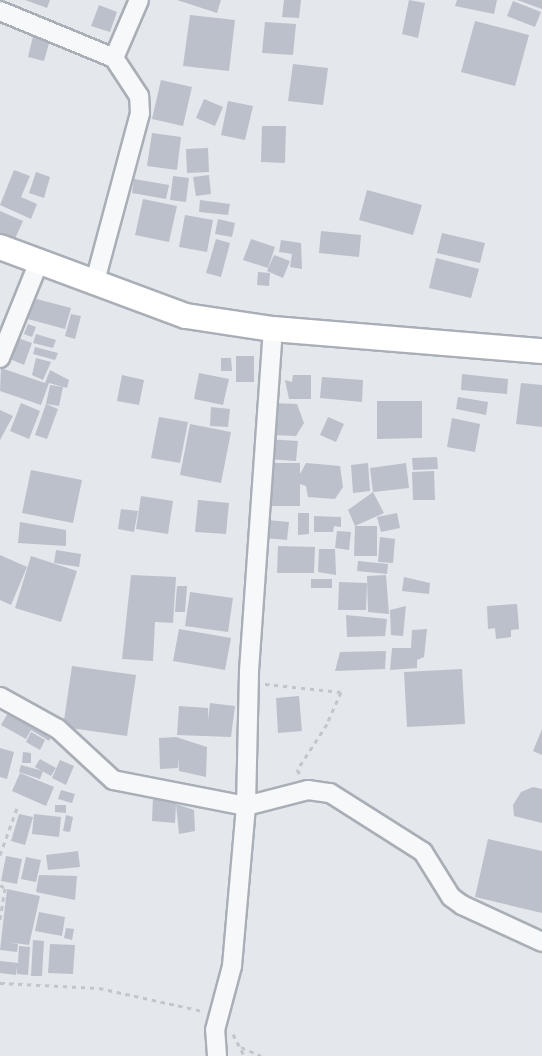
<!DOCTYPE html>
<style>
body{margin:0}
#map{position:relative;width:542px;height:1056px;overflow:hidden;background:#e4e7ec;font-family:Signika,sans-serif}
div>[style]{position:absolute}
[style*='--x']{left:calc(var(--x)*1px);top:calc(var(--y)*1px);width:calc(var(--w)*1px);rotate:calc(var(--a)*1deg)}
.building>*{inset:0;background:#bbc0ca}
.path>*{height:3px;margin-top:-1.5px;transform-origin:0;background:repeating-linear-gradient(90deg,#c2c5cb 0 4.5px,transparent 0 9px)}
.roads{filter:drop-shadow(2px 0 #a9aeb7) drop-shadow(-2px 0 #a9aeb7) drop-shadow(0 2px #a9aeb7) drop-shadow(0 -2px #a9aeb7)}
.minor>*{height:18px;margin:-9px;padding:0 9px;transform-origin:9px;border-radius:9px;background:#f7f8fa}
.major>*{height:24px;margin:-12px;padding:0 12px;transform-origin:12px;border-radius:12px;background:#fff}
span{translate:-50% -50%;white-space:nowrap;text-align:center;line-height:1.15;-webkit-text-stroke:6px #f4f6f9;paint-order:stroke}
</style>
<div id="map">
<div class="building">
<i style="clip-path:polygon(25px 0,50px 0,47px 8px)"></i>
<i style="clip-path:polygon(177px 0,221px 0,217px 13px)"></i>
<i style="clip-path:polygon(284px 0,301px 0,299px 18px,282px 17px)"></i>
<i style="clip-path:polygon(409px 0,425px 3px,418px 38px,402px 34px)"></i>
<i style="clip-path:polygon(457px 0,497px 0,494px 14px,455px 6px)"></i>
<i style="clip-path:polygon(517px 0,542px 0,542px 9px)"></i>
<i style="clip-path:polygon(513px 1px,541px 12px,535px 27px,507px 16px)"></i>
<i style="clip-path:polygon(99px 5px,117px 12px,110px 32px,91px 26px)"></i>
<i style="clip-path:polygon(190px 15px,235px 20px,229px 71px,183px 66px)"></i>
<i style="clip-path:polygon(475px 21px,529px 35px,515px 86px,461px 72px)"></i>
<i style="clip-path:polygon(265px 22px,296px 24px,293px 55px,262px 53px)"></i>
<i style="clip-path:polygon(34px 32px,51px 36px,44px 61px,28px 57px)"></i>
<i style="clip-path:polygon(293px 64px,328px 68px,323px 105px,288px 101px)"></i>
<i style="clip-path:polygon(161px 80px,192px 87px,183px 126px,152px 119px)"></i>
<i style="clip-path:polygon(204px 99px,223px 107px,215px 126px,196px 118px)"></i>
<i style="clip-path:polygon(228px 101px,253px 106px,245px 140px,221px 135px)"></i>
<i style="clip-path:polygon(262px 126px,286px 126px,285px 163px,261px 162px)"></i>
<i style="clip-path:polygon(152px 133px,181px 137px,177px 170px,147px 166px)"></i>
<i style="clip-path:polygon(208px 148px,209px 172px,187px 173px,186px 149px)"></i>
<i style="clip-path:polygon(14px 170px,30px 176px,21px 197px,37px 204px,31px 219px,0 205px)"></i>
<i style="clip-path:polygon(36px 172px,50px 177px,44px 198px,29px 193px)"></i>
<i style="clip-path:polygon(209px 175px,211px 194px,196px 196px,193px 177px)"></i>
<i style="clip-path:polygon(173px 176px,189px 178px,186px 202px,170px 200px)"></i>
<i style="clip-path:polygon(134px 179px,169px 185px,166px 199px,132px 193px)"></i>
<i style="clip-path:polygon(367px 190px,422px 205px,413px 235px,359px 220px)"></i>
<i style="clip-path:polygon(143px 199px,177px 206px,169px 242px,135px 235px)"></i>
<i style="clip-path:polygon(200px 200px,230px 204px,228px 215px,199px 212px)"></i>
<i style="clip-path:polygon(0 211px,23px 221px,14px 241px,0 235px)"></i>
<i style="clip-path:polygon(185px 215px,213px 220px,207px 252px,179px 247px)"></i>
<i style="clip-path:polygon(218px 219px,235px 223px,232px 237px,215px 234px)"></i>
<i style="clip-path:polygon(321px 231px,361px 235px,359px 257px,319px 253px)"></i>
<i style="clip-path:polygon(442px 233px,485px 243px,480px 263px,437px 253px)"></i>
<i style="clip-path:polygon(216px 239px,230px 243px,221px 277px,206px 273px)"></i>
<i style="clip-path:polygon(251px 239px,275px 247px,268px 268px,243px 260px)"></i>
<i style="clip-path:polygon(281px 240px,301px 243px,302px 269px,290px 267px,292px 254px,279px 252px)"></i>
<i style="clip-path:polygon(274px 255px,290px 261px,283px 278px,267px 271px)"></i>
<i style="clip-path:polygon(436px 258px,479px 269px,471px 298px,429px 288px)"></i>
<i style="clip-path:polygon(258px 272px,270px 273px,269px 286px,257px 285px)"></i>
<i style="clip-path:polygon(29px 297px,71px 308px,65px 329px,24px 318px)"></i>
<i style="clip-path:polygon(71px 314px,81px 316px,75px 339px,65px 336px)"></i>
<i style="clip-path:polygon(28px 324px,36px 327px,32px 337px,24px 334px)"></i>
<i style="clip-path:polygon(36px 334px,56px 340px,53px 348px,33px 343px)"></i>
<i style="clip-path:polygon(18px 338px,32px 343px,24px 365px,10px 359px)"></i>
<i style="clip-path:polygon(35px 347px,58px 353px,55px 360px,33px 354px)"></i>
<i style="clip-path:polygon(236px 356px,254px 356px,254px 382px,236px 382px)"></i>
<i style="clip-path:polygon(36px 358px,51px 362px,43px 380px,32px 375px)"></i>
<i style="clip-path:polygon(221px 358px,231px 358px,232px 371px,221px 371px)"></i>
<i style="clip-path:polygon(1px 368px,45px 383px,50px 370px,69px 380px,67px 388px,49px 383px,41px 405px,0 391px)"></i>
<i style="clip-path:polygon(199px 373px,229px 379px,223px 405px,194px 399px)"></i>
<i style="clip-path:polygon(462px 374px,508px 379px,507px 394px,461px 390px)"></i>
<i style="clip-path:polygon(122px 375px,144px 380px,139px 405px,117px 401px)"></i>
<i style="clip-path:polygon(293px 375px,311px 375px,311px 399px,289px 399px,285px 380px,292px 382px)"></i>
<i style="clip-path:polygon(322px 377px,363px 380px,362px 402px,320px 398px)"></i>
<i style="clip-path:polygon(521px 383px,542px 385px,542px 427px,516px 424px)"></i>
<i style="clip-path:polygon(50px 385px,63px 387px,59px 406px,46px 404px)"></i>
<i style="clip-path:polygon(458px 397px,488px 402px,486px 415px,456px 409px)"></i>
<i style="clip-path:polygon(377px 401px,422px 401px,422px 438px,377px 439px)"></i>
<i style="clip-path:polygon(21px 403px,40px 411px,29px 439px,10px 431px)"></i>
<i style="clip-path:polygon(274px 403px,297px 404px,304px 423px,296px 436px,273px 435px)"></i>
<i style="clip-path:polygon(46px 404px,58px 409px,47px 439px,35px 435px)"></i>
<i style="clip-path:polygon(211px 407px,230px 409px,228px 427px,210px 426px)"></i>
<i style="clip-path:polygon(0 410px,13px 416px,0 440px)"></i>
<i style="clip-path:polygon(159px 417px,188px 422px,180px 463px,151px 458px)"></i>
<i style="clip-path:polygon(328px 417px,344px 424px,336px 442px,320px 435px)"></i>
<i style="clip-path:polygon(452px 418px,480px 424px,475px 452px,447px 447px)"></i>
<i style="clip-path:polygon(190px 424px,231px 432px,221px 483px,180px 475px)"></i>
<i style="clip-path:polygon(267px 439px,298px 441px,296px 461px,266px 459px)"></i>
<i style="clip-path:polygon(437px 457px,438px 469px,413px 470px,412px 458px)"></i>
<i style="clip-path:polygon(267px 463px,300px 463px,300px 474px,306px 463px,340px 466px,343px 487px,335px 499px,308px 497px,306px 486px,300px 484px,300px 506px,267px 506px)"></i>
<i style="clip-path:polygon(368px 463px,370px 491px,353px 493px,351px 465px)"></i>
<i style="clip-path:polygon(406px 463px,409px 488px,373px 492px,370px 468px)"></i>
<i style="clip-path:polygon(31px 470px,82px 480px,73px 523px,22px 513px)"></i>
<i style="clip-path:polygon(434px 471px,435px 500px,413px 500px,412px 472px)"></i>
<i style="clip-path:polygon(373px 492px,384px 513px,355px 526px,377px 526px,377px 556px,354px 556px,355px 526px,348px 510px)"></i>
<i style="clip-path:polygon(141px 496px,173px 501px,168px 534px,136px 529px)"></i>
<i style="clip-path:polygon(198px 500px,229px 503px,226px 534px,195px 532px)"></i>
<i style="clip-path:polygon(121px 509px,138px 511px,134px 532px,118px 529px)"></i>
<i style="clip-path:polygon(298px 513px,309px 513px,309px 534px,298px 535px)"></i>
<i style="clip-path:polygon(397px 513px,400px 528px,381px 532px,377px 517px)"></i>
<i style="clip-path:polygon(314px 516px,341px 517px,341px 527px,334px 526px,333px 532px,314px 532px)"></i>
<i style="clip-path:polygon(267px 520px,289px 522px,287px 540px,265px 538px)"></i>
<i style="clip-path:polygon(20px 522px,66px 530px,66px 546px,18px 543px)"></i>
<i style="clip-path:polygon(337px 531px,351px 532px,349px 550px,335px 548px)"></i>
<i style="clip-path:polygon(380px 537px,395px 539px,393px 563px,378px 562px)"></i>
<i style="clip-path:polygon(278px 546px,315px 547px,314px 573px,277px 573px)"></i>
<i style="clip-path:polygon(319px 549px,335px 549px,336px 575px,318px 572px)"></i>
<i style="clip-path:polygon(56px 550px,81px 554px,79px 567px,54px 563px)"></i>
<i style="clip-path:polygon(0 555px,27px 567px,11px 605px,0 600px)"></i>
<i style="clip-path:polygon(31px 556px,77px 571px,61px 622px,15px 608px)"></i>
<i style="clip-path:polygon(358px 561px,388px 564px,387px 574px,357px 571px)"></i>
<i style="clip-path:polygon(131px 575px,176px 577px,173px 623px,155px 622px,153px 661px,122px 659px)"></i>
<i style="clip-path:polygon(386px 575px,389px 614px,368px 612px,367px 576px)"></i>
<i style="clip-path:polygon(404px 577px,430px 583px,429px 594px,402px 591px)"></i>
<i style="clip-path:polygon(311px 579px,332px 579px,332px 588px,311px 588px)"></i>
<i style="clip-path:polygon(339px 582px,367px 583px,366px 610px,338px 610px)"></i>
<i style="clip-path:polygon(177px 586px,187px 586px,185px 612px,175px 612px)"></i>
<i style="clip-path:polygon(190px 592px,233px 598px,228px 632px,185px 626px)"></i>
<i style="clip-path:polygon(517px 604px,519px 629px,511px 630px,511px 637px,496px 639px,495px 628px,488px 629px,487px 606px)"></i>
<i style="clip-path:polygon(406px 606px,403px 636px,391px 635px,390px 610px)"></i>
<i style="clip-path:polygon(346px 615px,387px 619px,385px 636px,347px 637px)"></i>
<i style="clip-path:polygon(179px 629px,231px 638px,225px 670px,173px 661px)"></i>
<i style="clip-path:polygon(427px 629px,424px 657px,417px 660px,417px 668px,390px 670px,392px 648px,411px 648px,412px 630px)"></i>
<i style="clip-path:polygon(386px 651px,385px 669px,335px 671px,340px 652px)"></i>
<i style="clip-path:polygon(72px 666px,136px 675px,127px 736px,63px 727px)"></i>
<i style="clip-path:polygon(462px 669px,465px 724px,407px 727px,404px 672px)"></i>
<i style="clip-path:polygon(299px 696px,302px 731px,278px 733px,276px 698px)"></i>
<i style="clip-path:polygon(210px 703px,235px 706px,231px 737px,177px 735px,179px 706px,208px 708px,208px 720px)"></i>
<i style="clip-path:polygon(12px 706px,55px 730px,49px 741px,31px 730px,26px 739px,1px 725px)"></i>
<i style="clip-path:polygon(542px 729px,542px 755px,533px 751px)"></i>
<i style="clip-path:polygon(31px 732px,45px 740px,40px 750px,26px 742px)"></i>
<i style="clip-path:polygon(176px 737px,207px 747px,206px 777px,179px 771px,178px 756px,178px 768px,160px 769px,159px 738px)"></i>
<i style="clip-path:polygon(0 748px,14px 752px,7px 779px,0 777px)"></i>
<i style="clip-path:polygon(23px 752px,31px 753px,31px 763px,22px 763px)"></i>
<i style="clip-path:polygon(40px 759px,56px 768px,51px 776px,35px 767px)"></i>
<i style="clip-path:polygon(60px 760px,74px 766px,66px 785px,52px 778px)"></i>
<i style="clip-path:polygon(21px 765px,43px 771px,40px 779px,19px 772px)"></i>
<i style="clip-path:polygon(20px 773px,54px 787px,46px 806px,12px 791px)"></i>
<i style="clip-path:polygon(533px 787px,542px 789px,542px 823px,514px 816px,513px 805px,521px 792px)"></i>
<i style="clip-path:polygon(61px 790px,75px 794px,72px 803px,58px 799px)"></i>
<i style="clip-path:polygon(153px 798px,177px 800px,176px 804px,194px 810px,195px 831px,179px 834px,176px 804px,175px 823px,152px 821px)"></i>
<i style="clip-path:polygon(55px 805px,66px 805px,66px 813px,55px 812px)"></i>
<i style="clip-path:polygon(19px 814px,33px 817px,25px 845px,11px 841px)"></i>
<i style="clip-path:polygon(34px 814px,61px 817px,59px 837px,32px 834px)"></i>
<i style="clip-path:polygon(66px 815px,73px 817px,70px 832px,63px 831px)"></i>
<i style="clip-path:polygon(488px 839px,542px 851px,542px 913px,475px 897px)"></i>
<i style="clip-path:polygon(78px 851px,80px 867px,48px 870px,46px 855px)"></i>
<i style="clip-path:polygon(6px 856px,22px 859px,17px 884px,1px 881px)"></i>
<i style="clip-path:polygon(26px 857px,41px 860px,36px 882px,21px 879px)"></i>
<i style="clip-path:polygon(39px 875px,77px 876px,75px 900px,36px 892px)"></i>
<i style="clip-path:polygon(7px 889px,40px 896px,29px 945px,7px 942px,18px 944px,17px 952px,0 950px)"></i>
<i style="clip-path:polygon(39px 912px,65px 917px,62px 936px,35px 931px)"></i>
<i style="clip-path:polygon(66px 928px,74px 929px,72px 940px,64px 938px)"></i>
<i style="clip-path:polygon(33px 940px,44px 941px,42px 976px,31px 976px)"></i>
<i style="clip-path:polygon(50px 944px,75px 945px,73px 974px,48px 973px)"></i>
<i style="clip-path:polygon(19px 946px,30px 947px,28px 975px,17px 974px,17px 966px,16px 975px,0 973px,0 961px,18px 963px)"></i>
</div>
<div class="path">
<i style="--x:265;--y:684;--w:76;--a:6"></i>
<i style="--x:341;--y:692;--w:35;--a:114"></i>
<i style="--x:327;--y:724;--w:55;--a:123.1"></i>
<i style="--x:297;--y:770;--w:6;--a:51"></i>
<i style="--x:0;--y:855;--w:53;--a:-70.2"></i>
<i style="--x:0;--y:885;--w:6;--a:31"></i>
<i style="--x:5;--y:888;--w:32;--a:99"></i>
<i style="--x:0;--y:983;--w:99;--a:2.9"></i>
<i style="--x:99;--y:988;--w:107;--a:12.5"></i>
<i style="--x:233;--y:1034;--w:25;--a:63"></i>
<i style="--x:241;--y:1047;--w:22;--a:24"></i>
</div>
<div class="roads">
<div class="minor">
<i style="--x:0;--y:11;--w:123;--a:22.4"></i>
<i style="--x:94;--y:285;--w:178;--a:-75"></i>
<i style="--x:140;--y:113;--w:17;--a:-93"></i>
<i style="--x:139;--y:96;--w:45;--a:-123.3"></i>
<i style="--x:114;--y:58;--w:63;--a:-66.7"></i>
<i style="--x:0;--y:358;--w:101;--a:-68"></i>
<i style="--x:0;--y:697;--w:66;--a:28.9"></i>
<i style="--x:58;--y:729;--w:75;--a:42.8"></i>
<i style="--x:113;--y:780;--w:136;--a:11.1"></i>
<i style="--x:246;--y:806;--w:64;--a:-14.5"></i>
<i style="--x:308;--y:790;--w:22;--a:8"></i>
<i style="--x:330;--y:793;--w:110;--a:32.4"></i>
<i style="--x:423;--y:852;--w:53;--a:58.1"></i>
<i style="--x:451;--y:897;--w:14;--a:36"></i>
<i style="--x:462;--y:905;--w:88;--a:24.8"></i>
<i style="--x:217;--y:1056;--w:26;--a:-94"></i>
<i style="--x:215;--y:1030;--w:66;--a:-75.1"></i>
<i style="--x:232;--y:966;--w:161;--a:-85"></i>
<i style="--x:246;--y:806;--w:135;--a:-88.7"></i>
<i style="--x:249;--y:671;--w:343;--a:-86"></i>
</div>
<div class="major">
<i style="--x:0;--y:247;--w:198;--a:20.4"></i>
<i style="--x:186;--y:316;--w:88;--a:8.5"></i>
<i style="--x:273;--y:329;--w:270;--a:4.7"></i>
</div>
</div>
</div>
